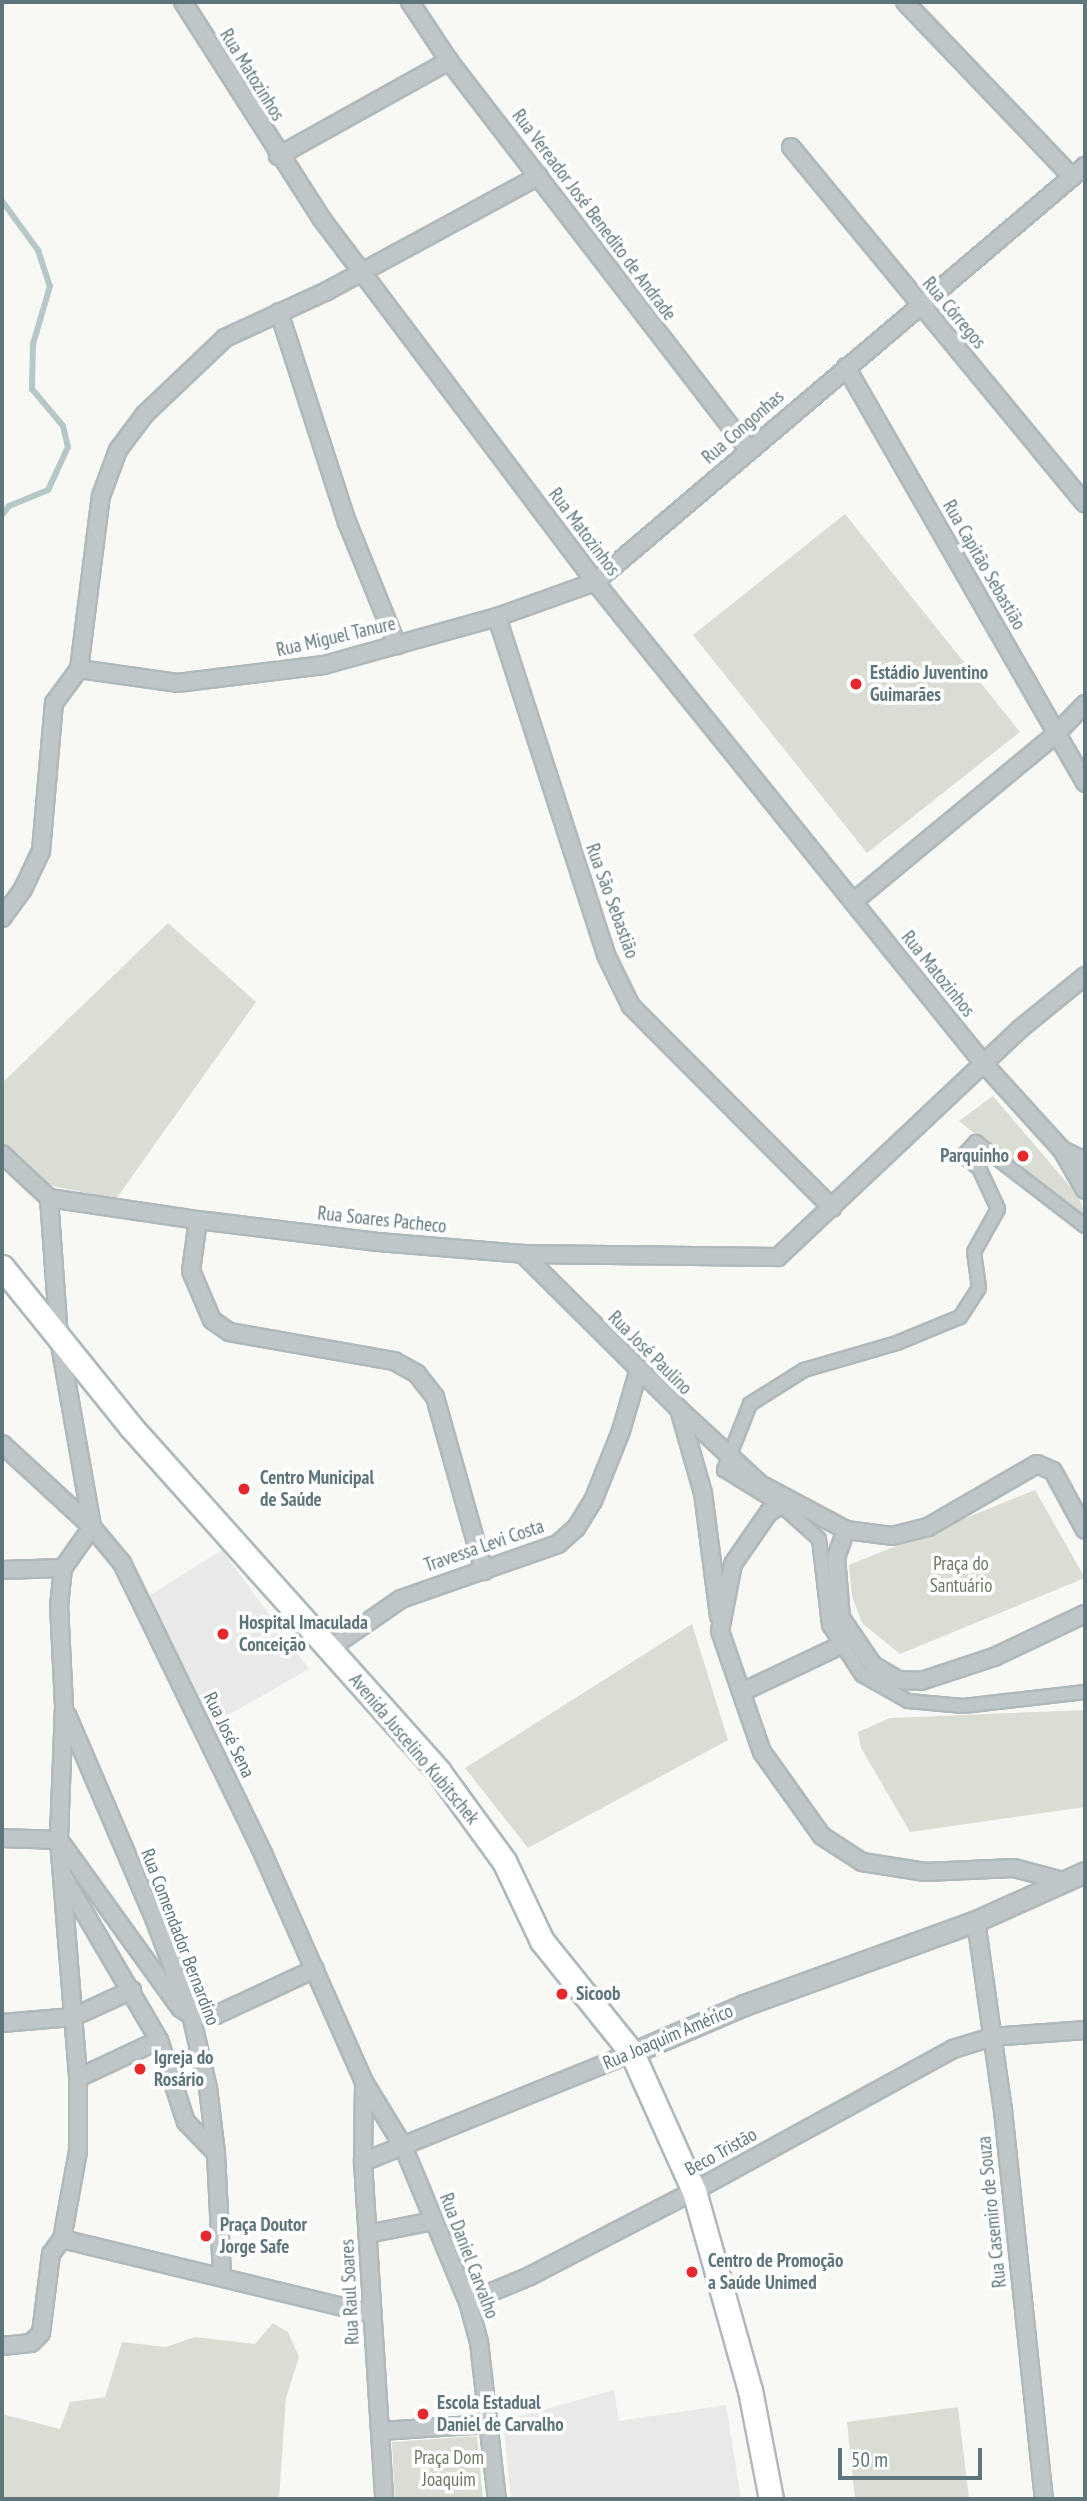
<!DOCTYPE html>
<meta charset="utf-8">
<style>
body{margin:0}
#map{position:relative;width:1087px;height:2501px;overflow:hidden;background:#f8f8f5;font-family:"PT Sans Narrow",sans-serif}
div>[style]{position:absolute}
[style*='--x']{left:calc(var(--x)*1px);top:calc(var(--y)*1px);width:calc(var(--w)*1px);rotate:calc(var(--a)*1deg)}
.built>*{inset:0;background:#e9e9e9}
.green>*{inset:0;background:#daddd4}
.stream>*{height:6px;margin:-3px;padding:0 3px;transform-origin:3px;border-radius:3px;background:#b5c7c7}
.roads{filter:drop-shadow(2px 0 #afb9bb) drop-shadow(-2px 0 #afb9bb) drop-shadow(0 2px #afb9bb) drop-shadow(0 -2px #afb9bb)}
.pedestrian>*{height:12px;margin:-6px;padding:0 6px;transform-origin:6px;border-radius:6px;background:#bfc6c8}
.minor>*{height:16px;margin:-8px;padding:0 8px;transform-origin:8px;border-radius:8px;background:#bfc6c8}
.tertiary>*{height:19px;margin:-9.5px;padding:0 9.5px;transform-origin:9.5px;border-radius:9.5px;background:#bfc6c8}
.secondary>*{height:23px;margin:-11.5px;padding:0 11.5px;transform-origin:11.5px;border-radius:11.5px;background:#fff}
.dots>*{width:19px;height:19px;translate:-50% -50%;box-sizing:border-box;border:4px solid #fff;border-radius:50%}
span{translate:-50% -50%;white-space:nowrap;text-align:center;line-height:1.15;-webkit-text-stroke:7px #fff;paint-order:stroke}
.street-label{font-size:19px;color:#5e767b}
.poi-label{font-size:19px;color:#5e767b;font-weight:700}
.left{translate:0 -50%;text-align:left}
.right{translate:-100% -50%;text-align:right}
.park-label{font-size:19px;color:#6c7962}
.frame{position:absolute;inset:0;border:4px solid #5e767b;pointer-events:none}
.scale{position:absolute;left:838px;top:2448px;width:144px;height:32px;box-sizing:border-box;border:4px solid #5e767b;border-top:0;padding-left:9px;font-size:21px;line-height:24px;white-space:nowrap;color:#5e767b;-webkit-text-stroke:5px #fff;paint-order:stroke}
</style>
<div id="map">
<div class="built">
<i style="clip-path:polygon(222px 1550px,309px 1669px,213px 1724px,144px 1599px)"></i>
<i style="clip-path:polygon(614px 2390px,619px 2421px,726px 2405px,741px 2499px,511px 2499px,503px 2421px)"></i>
</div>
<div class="green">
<i style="clip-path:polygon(845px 514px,1020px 732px,867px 853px,693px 635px)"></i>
<i style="clip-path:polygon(168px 923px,256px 1002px,116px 1199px,43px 1184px,2px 1141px,2px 1083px)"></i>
<i style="clip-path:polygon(993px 1096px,1079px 1197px,1085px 1215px,1076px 1215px,959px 1121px)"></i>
<i style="clip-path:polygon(1035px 1490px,1085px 1578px,900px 1654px,862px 1623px,852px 1596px,849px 1565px)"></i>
<i style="clip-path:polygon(692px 1624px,728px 1740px,528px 1848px,465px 1768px)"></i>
<i style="clip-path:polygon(1085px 1710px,1085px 1807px,910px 1832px,861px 1748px,858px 1732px,890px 1718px)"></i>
<i style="clip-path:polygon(273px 2323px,288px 2332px,299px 2357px,286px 2398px,279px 2499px,2px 2499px,2px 2414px,60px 2429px,70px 2402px,105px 2397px,122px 2342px,166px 2347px,195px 2337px,255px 2344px)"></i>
<i style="clip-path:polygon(958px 2407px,969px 2499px,855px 2499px,847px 2422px)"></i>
<i style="clip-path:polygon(477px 2436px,483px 2499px,395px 2499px,392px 2442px)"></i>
</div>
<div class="stream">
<i style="--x:2;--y:201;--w:61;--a:53.7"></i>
<i style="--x:38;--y:250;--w:38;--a:72"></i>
<i style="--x:50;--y:286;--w:60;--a:106.3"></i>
<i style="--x:33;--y:344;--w:45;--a:91.3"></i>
<i style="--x:32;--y:389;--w:48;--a:50"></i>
<i style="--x:63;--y:426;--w:22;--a:77"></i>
<i style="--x:68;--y:447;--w:47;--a:114.9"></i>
<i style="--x:48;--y:490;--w:42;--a:157.7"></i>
<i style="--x:9;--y:506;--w:11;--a:128"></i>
</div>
<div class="roads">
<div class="pedestrian">
<i style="--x:1085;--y:1226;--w:138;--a:-142.4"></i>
<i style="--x:976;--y:1142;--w:19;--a:133"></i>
<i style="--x:963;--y:1156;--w:20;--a:37"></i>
<i style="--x:979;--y:1168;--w:45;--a:65.1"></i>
<i style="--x:998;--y:1209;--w:49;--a:119.2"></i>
<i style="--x:974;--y:1252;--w:36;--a:82"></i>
<i style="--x:979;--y:1288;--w:35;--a:123"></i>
<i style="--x:960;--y:1317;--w:68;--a:157.6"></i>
<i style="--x:897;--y:1343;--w:97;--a:163.8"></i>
<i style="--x:804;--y:1370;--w:64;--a:147.8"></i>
<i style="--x:750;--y:1404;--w:71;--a:111.5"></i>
<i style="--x:724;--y:1470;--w:67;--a:31.6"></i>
<i style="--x:781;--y:1505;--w:51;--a:41.8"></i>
<i style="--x:819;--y:1539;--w:87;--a:83.4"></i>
<i style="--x:829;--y:1625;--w:60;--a:56.6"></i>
<i style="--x:862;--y:1675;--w:53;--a:29.5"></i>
<i style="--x:908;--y:1701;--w:55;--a:5.2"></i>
<i style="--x:963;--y:1706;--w:123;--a:-6.5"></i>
</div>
<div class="minor">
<i style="--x:183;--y:2;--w:256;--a:57.4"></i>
<i style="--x:321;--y:218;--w:456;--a:53"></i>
<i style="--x:595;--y:582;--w:619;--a:51.09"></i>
<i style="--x:984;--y:1064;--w:116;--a:47.8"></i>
<i style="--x:1062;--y:1150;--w:25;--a:26"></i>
<i style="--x:410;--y:2;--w:71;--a:56.5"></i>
<i style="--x:449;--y:61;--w:492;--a:52.4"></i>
<i style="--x:905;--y:2;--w:242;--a:46.3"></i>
<i style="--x:791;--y:147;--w:462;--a:50.5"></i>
<i style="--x:278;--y:156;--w:196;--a:-29.1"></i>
<i style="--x:279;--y:312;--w:221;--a:72.1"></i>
<i style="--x:347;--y:522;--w:133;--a:67.9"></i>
<i style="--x:846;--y:367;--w:480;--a:60.1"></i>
<i style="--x:497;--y:617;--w:355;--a:72.1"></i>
<i style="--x:606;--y:955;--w:57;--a:63.9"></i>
<i style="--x:631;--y:1006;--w:285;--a:45.1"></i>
<i style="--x:79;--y:669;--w:99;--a:8.1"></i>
<i style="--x:177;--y:683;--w:148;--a:-7"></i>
<i style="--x:324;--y:665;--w:180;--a:-15.5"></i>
<i style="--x:497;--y:617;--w:104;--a:-19.7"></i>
<i style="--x:595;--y:582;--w:643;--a:-40.33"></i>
<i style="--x:853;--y:902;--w:264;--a:-39.6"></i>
<i style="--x:1056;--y:734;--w:42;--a:-46"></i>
<i style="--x:2;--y:918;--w:36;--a:-54"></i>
<i style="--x:23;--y:889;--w:42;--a:-64.7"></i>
<i style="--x:41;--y:851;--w:149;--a:-85"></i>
<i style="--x:54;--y:703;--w:42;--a:-53.7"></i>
<i style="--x:79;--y:669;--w:174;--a:-82.8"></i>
<i style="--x:101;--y:496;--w:49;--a:-69.7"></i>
<i style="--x:118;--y:450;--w:45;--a:-53.1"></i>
<i style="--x:145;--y:414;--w:110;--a:-43.5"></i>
<i style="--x:225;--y:338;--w:112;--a:-24.7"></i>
<i style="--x:327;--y:291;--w:241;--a:-28.5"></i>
<i style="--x:1062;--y:1150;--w:46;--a:60.1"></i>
<i style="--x:2;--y:1154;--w:64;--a:43.1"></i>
<i style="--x:49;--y:1198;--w:151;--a:8.4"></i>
<i style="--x:198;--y:1220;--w:181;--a:7"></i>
<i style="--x:378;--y:1242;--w:145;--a:4.7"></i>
<i style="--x:523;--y:1254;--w:255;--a:0.7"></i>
<i style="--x:778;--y:1257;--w:332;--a:-43.3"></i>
<i style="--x:1020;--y:1029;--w:84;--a:-39.2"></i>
<i style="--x:49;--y:1198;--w:141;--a:85.9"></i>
<i style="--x:59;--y:1339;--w:191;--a:80"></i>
<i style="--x:92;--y:1527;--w:50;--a:125.3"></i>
<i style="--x:63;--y:1568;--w:36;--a:96"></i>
<i style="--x:59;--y:1604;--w:103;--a:87.2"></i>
<i style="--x:64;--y:1707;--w:133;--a:92.2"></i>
<i style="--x:59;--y:1840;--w:239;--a:85.4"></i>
<i style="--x:78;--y:2078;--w:73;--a:90"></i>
<i style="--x:78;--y:2151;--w:89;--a:100.3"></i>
<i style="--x:198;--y:1220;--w:51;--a:97.8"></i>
<i style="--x:191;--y:1271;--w:53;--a:66.8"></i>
<i style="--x:212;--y:1320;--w:21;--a:35"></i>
<i style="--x:229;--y:1332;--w:168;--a:10"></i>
<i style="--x:394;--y:1361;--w:26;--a:29"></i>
<i style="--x:417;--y:1374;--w:29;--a:52"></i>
<i style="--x:435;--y:1397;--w:181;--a:74.3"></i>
<i style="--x:523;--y:1254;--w:220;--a:44.8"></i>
<i style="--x:679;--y:1409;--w:87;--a:74.1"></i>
<i style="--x:703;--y:1493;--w:124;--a:82.6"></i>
<i style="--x:679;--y:1409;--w:110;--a:42.8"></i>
<i style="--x:760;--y:1484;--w:98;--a:28.1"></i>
<i style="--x:846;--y:1530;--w:46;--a:7.4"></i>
<i style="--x:892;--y:1536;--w:37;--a:-14"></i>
<i style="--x:928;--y:1527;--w:126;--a:-30"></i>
<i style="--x:1037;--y:1464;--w:17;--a:24"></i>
<i style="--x:1053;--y:1471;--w:67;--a:61.5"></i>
<i style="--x:2;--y:1444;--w:122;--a:42.7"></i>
<i style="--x:92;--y:1527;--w:47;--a:50.2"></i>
<i style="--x:122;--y:1563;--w:326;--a:64.1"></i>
<i style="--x:264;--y:1856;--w:247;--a:66.1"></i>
<i style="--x:364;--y:2082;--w:75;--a:58.6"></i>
<i style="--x:403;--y:2146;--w:169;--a:67.4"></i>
<i style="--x:468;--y:2302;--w:41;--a:74.6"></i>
<i style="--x:479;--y:2342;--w:158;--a:83.5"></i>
<i style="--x:787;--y:1502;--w:21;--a:151"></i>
<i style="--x:769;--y:1512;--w:63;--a:124.7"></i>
<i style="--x:733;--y:1564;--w:68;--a:101"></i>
<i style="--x:720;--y:1631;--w:128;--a:70.9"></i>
<i style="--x:762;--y:1752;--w:103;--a:54.5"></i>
<i style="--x:822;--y:1836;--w:48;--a:33"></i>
<i style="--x:862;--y:1862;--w:64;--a:9"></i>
<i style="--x:925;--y:1872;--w:89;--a:-2.6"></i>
<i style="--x:1014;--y:1868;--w:51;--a:14.9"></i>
<i style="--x:846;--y:1530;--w:29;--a:110"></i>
<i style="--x:836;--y:1557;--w:61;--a:85.3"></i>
<i style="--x:841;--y:1618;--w:57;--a:55.8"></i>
<i style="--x:873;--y:1665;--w:29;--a:31"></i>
<i style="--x:898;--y:1680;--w:23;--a:2"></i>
<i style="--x:921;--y:1681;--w:77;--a:-18.2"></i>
<i style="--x:994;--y:1657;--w:101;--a:-25.3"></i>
<i style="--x:2;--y:1570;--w:61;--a:-1.9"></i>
<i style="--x:330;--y:1648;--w:86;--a:-34.6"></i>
<i style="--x:401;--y:1599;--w:166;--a:-19.3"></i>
<i style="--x:558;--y:1544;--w:24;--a:-42"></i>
<i style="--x:576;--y:1528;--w:32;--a:-58"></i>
<i style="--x:593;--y:1501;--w:75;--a:-68.2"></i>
<i style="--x:621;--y:1431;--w:65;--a:-73.8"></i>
<i style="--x:742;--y:1692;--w:122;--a:-25.3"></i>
<i style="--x:67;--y:1715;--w:215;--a:66.8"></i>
<i style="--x:152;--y:1913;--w:109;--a:69.1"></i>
<i style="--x:191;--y:2015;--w:75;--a:76.9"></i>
<i style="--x:208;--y:2088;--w:65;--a:83"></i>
<i style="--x:216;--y:2153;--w:124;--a:87.2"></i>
<i style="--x:2;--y:1838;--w:57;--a:2"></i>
<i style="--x:59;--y:1840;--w:207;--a:54.2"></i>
<i style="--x:180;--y:2008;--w:13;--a:32"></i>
<i style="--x:191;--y:2015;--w:25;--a:0"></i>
<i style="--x:216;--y:2015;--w:109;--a:-24.9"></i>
<i style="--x:63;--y:1876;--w:190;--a:59.7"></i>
<i style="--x:159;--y:2040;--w:86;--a:71.8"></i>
<i style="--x:186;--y:2122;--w:43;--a:45.9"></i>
<i style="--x:976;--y:1921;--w:191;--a:81.9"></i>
<i style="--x:1003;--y:2110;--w:391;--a:84"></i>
<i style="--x:2;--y:2023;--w:71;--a:-4.8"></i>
<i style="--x:73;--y:2017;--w:65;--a:-24.6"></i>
<i style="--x:78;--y:2078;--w:89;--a:-25.1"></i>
<i style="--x:364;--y:2082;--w:80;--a:90.7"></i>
<i style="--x:363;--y:2162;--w:338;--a:86.4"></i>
<i style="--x:363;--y:2162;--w:290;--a:-22.1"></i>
<i style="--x:367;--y:2234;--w:67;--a:-11.1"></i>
<i style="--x:62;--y:2239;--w:318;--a:13.6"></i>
<i style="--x:468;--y:2302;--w:67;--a:-22.8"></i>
<i style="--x:530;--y:2276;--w:185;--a:-27.4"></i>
<i style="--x:694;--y:2191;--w:295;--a:-28.7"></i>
<i style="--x:953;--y:2049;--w:41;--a:-17.1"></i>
<i style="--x:992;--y:2037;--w:93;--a:-4.3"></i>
<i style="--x:2;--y:2346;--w:29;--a:-6"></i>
<i style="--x:31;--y:2343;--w:14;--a:-45"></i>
<i style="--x:41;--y:2333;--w:80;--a:-82.8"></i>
<i style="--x:51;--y:2254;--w:19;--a:-54"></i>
<i style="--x:381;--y:2431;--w:107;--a:-3.7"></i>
</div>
<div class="tertiary">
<i style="--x:632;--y:2053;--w:122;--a:-23.2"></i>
<i style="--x:744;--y:2005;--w:247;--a:-19.9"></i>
<i style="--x:976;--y:1921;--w:120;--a:-24.2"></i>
</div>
<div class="secondary">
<i style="--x:2;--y:1267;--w:206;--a:51.1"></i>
<i style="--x:131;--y:1427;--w:462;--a:48.2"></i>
<i style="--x:439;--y:1772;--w:110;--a:53.9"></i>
<i style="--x:504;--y:1861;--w:89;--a:64.6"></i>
<i style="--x:542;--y:1941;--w:144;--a:51.2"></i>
<i style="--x:632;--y:2053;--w:151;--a:65.8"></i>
<i style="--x:694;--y:2191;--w:207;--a:74.3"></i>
<i style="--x:750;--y:2390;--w:111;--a:79.1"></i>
</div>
</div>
<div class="dots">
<i style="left:856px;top:684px;background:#e5282c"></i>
<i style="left:1023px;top:1156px;background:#e5282c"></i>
<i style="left:244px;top:1489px;background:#e5282c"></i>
<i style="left:223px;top:1634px;background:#e5282c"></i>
<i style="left:562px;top:1994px;background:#e5282c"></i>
<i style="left:140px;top:2069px;background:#e5282c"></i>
<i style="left:206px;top:2236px;background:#e5282c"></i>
<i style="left:692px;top:2272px;background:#e5282c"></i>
<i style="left:423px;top:2414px;background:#e5282c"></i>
</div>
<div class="street-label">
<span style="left:252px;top:75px;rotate:58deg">Rua Matozinhos</span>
<span style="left:594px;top:215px;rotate:53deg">Rua Vereador José Benedito de Andrade</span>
<span style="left:954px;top:313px;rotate:50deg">Rua Córregos</span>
<span style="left:743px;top:427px;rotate:-41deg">Rua Congonhas</span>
<span style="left:584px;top:532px;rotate:53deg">Rua Matozinhos</span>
<span style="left:984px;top:565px;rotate:60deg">Rua Capitão Sebastião</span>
<span style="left:336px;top:637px;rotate:-13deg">Rua Miguel Tanure</span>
<span style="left:612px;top:901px;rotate:70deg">Rua São Sebastião</span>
<span style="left:938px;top:974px;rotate:51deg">Rua Matozinhos</span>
<span style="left:382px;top:1220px;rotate:6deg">Rua Soares Pacheco</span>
<span style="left:650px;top:1353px;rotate:45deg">Rua José Paulino</span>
<span style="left:484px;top:1546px;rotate:-19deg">Travessa Levi Costa</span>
<span style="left:229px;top:1735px;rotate:64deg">Rua José Sena</span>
<span style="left:414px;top:1749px;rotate:50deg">Avenida Juscelino Kubitschek</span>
<span style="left:180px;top:1937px;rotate:69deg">Rua Comendador Bernardino</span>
<span style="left:668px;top:2037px;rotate:-23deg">Rua Joaquim Américo</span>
<span style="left:721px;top:2152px;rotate:-29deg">Beco Tristão</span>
<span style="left:992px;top:2212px;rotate:-96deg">Rua Casemiro de Souza</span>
<span style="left:469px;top:2256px;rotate:69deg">Rua Daniel Carvalho</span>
<span style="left:350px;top:2292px;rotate:-93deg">Rua Raul Soares</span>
</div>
<div class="poi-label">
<span class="left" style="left:870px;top:684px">Estádio Juventino<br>Guimarães</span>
<span class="right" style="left:1009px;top:1156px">Parquinho</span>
<span class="left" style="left:260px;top:1489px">Centro Municipal<br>de Saúde</span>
<span class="left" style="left:239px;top:1634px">Hospital Imaculada<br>Conceição</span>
<span class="left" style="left:576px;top:1994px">Sicoob</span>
<span class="left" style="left:154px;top:2069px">Igreja do<br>Rosário</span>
<span class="left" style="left:220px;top:2236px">Praça Doutor<br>Jorge Safe</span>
<span class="left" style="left:708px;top:2272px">Centro de Promoção<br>a Saúde Unimed</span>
<span class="left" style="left:437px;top:2414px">Escola Estadual<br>Daniel de Carvalho</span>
</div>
<div class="park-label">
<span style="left:961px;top:1575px">Praça do<br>Santuário</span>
<span style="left:449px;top:2469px">Praça Dom<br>Joaquim</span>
</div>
<div class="frame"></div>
<div class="scale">50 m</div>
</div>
